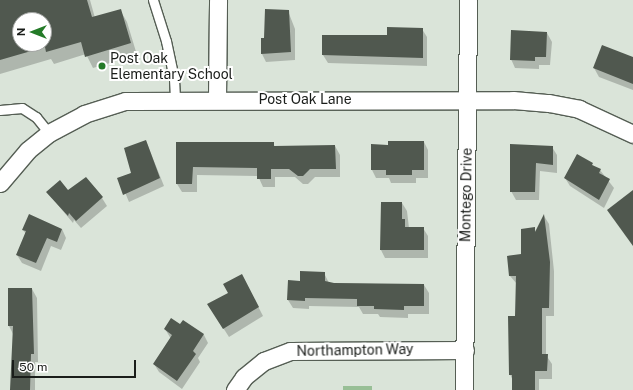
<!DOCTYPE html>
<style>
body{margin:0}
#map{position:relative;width:633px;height:390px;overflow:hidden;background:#dae4d9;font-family:"Public Sans",sans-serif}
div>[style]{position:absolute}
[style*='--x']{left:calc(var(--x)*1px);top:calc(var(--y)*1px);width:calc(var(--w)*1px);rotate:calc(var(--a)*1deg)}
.green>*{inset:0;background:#98bf96}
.shadow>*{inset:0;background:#0003}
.building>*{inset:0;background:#50584f}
.roads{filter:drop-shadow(1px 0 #555e54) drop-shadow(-1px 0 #555e54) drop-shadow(0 1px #555e54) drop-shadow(0 -1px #555e54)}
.service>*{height:9px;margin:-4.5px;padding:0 4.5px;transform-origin:4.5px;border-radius:4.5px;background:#fff}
.minor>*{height:17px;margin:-8.5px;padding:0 8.5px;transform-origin:8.5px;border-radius:8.5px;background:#fff}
.dots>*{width:11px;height:11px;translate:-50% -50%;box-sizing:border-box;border:2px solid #fff;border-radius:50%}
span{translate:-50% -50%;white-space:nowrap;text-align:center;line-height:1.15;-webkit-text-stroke:4px #fff;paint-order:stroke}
.poi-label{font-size:14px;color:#1a1d1a}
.left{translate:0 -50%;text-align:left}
.street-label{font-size:14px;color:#1a1d1a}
.north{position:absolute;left:12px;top:12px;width:40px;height:40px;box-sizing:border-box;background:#fff;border:1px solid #a3a5a3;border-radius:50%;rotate:270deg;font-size:11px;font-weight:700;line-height:16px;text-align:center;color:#1a1d1a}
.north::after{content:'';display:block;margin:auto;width:14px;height:18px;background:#247b28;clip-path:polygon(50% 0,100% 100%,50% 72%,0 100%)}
.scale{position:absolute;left:12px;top:360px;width:124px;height:18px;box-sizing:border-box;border:2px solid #1a1d1a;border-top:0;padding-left:5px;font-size:12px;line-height:14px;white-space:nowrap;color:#1a1d1a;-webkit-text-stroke:3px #fff;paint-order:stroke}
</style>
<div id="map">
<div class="green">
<i style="clip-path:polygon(343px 386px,372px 386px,372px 390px,343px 390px)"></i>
</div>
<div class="shadow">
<i style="clip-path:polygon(evenodd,0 0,90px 0,95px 18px,120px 10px,127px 22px,137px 55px,93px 68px,86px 54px,54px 64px,51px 59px,0 74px,0 0,20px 20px,44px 20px,44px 44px,20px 44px,20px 20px)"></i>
<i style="clip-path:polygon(288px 11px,295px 29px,295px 60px,266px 62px,262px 54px,262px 39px,265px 39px)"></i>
<i style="clip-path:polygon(422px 29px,427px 37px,427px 66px,328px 63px,323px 55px,323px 36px,388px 36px)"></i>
<i style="clip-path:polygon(547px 33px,552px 42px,550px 65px,539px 65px,539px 69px,515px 68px,511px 59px)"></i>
<i style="clip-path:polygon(602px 46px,633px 58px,633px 90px,599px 77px,594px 68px)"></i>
<i style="clip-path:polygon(146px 141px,164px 186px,129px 202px,119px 178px,132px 173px)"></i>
<i style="clip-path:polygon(424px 142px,428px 150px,428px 178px,416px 178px,416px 183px,391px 183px,389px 178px,376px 178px,372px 170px,389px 146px)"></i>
<i style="clip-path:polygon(177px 143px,273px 143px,275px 147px,335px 146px,340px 155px,340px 177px,315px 177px,308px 184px,303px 184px,295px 177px,275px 177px,275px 187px,263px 187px,258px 176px,197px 175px,197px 192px,182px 192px,177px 184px)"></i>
<i style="clip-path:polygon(511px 145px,552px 147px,557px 155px,557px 173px,540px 171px,539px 200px,516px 200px,511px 191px)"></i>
<i style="clip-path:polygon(577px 155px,600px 170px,614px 188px,604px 208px,570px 186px,565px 178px)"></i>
<i style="clip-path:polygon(68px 191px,102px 198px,107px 206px,81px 228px,74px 220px,73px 223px,47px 192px)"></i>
<i style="clip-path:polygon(402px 203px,407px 211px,409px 228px,423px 228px,428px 236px,428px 258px,385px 258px,381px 250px)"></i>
<i style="clip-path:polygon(544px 216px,549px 224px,554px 271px,554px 316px,546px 316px,546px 355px,552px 364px,552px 379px,539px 379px,539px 390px,513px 390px,513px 381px,510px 374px,516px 317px,517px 284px,510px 276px,508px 256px,522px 255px,534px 228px,536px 232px)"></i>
<i style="clip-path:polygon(62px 229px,66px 238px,61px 250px,51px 246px,41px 271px,22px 263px,17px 255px,26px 234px,23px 230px)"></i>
<i style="clip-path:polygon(324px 273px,329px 283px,424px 285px,429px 293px,429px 314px,408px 314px,408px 318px,380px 317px,378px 314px,363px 314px,359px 307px,309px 306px,309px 309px,293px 308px,288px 300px,289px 281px,301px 282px)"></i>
<i style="clip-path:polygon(246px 283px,263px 316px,229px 337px,213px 312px)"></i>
<i style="clip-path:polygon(32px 289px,37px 298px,38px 362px,35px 362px,35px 390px,13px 390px,13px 334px,9px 326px)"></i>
<i style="clip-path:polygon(183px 321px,204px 335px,208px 343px,198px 358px,200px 362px,182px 389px,159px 372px,154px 364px,171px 339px,165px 329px,180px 325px)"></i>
</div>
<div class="building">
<i style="clip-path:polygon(evenodd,0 0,87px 0,92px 17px,121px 9px,131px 43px,85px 57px,81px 42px,46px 52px,45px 47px,0 60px,0 0,20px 20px,44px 20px,44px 44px,20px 44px,20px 20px)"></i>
<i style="clip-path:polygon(265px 9px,289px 10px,291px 52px,261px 54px,261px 38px,264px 38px)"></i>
<i style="clip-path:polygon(387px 27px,423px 28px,423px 58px,322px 55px,322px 35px,387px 35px)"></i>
<i style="clip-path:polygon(511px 30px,547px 32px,546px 57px,535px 57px,535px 61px,510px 60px)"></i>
<i style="clip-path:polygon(602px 45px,633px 57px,633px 84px,593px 68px)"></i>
<i style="clip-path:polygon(146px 140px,160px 178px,123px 195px,117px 178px,131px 173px,124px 148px)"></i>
<i style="clip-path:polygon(388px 141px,424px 141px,424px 170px,412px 170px,412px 175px,386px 175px,386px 170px,371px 170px,371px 144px,388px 145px)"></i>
<i style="clip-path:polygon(176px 142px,274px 142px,274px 146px,335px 145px,336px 169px,310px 169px,303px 176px,298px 176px,289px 169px,271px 169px,271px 179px,257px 179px,257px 168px,193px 167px,192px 184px,176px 184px)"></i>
<i style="clip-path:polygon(510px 144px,553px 146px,553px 165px,536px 163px,535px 192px,510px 192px)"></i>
<i style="clip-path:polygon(577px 154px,593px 163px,592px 165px,601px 169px,599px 173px,610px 179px,599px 200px,564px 178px)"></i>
<i style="clip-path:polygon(86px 177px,103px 197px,76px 221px,69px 213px,68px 216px,46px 192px,60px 180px,68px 190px)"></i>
<i style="clip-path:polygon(633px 190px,633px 246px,607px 210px)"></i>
<i style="clip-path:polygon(381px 202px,402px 202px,402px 219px,405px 219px,405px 227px,424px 227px,424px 250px,380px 250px)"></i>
<i style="clip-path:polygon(29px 214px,62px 229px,57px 242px,47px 238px,36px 263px,16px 255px,26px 231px,22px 230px)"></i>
<i style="clip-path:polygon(544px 214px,550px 262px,549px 308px,542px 308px,542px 354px,548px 354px,547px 371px,535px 371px,535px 390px,512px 390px,512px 375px,509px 375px,508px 316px,515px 316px,516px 276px,509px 276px,507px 256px,521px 254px,521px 229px,535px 227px,535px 232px)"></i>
<i style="clip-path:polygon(300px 271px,325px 272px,325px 281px,334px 283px,424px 284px,424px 306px,404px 306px,404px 310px,374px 309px,374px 306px,357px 306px,357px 299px,305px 298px,305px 301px,287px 300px,288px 280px,300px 281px)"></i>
<i style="clip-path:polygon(242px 274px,259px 307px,223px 329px,207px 304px,228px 293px,223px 284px)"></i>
<i style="clip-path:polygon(8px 288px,32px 288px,34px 354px,31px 354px,30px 390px,10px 390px,13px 326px,8px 326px)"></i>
<i style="clip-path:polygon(171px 318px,180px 324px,183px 320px,204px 334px,193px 351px,196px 354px,177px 381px,153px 364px,172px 335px,164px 329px)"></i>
</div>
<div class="roads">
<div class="service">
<i style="--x:153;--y:0;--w:43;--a:72.4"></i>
<i style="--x:166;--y:41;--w:39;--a:78"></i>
<i style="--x:174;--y:79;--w:20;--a:87"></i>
<i style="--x:0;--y:110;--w:22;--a:-5"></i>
<i style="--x:22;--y:108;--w:17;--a:33"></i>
<i style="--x:36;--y:117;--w:21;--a:51"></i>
</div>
<div class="minor">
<i style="--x:217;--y:99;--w:99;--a:-89.4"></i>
<i style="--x:0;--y:183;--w:43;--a:-49.7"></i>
<i style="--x:28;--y:150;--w:27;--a:-39"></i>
<i style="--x:49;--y:133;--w:40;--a:-28"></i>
<i style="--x:84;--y:114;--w:43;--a:-17.6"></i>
<i style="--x:125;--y:101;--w:388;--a:-0.1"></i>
<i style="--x:513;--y:100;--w:36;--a:5"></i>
<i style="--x:549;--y:103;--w:31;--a:11"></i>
<i style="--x:579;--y:109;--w:60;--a:24.8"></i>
<i style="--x:235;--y:390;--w:16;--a:-55"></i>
<i style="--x:244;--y:377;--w:26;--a:-39"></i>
<i style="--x:264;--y:361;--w:28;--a:-21"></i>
<i style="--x:290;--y:351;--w:175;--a:-0.3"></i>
<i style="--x:464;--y:390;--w:390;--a:-89.4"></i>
</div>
</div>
<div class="dots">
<i style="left:102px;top:66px;background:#247b28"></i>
</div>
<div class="poi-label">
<span class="left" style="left:110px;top:66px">Post Oak<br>Elementary School</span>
</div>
<div class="street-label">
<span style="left:305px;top:99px">Post Oak Lane</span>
<span style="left:466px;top:195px;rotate:-89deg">Montego Drive</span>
<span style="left:355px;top:350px;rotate:-1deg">Northampton Way</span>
</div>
<div class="north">N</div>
<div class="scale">50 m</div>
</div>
